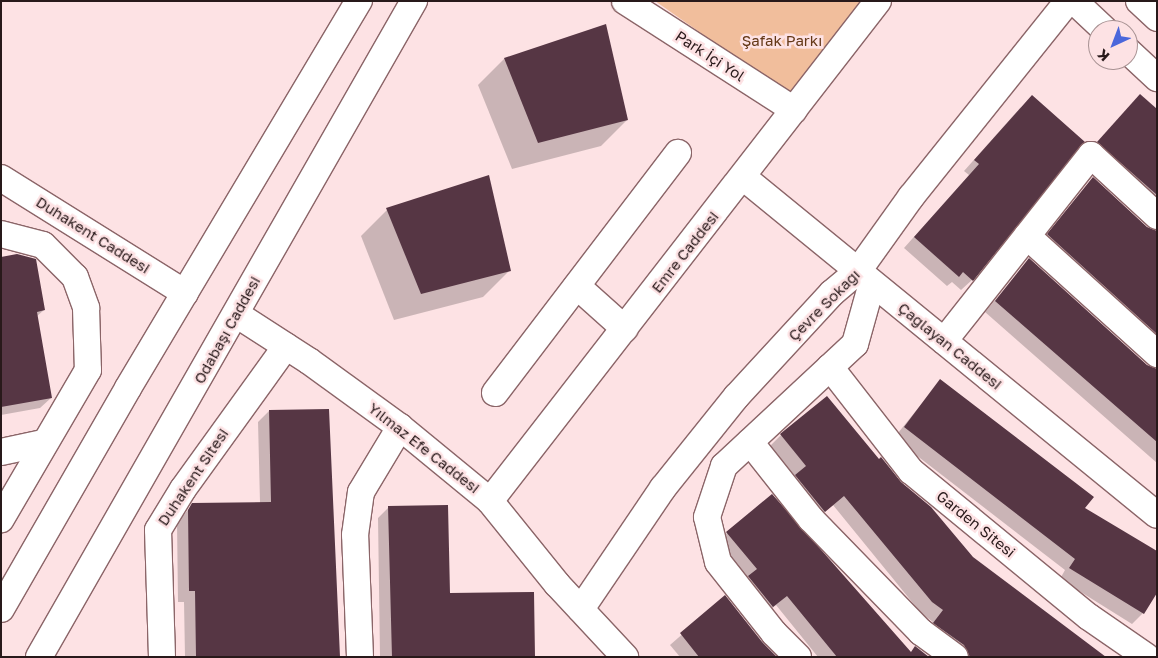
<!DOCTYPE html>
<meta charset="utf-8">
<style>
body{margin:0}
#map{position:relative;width:1158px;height:658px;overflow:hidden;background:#fde2e4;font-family:"Golos Text",sans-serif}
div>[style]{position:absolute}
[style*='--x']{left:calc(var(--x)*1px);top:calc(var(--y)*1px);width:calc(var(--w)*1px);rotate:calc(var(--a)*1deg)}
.green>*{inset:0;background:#f1be9c}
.shadow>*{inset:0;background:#0003}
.building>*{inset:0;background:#563644}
.roads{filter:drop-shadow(1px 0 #8b6568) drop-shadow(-1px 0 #8b6568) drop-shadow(0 1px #8b6568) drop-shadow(0 -1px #8b6568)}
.street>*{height:26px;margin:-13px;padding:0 13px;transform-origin:13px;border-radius:13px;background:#fff}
span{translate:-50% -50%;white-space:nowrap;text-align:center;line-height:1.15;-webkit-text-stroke:5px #fde2e4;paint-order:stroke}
.park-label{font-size:15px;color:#643817}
.street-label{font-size:15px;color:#28191a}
.frame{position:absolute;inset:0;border:2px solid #28191a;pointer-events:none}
.north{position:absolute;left:1088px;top:20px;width:50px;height:50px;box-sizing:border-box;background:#fde2e4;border:1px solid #a89293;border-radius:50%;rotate:223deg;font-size:14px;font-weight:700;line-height:20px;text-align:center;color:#28191a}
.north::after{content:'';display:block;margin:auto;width:18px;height:22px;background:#4b67db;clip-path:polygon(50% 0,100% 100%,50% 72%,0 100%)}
</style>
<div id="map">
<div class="green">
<i style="clip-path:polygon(655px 1px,862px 1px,790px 95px)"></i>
</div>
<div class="shadow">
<i style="clip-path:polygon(504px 59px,627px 120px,601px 146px,512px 169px,478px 85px)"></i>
<i style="clip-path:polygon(1021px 107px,972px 280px,961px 290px,952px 282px,947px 286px,904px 248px,969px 175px,964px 171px)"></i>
<i style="clip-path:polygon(1129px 107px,1157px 111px,1157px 216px,1088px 153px)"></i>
<i style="clip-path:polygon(1093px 179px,1147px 228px,1157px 231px,1157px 354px,1038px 246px)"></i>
<i style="clip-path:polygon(387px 210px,509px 271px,483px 297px,394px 320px,361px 236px)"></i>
<i style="clip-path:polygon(1px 258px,44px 310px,36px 317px,51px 398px,40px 408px,1px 415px)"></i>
<i style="clip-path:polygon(1029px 260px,1146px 366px,1157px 369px,1157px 463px,985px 312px)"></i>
<i style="clip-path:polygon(940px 381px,1084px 508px,1143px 613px,1132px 624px,1060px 579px,1065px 570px,894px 438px)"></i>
<i style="clip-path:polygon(269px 411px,338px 657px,185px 657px,184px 602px,178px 602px,177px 523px,192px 505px,260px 503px,258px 422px)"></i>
<i style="clip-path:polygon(781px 435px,879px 461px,972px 558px,1104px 657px,952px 657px,924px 634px,933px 622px,921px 613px,833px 505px,813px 521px,785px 486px,795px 476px,770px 446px)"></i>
<i style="clip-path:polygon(389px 507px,449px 595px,534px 657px,380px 657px,378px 518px)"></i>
<i style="clip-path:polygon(727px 533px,910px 653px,928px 657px,818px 657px,776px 605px,762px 617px,716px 543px)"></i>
<i style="clip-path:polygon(725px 597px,775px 657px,680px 657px,670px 645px)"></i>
</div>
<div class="building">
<i style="clip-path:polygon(606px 24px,628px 120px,538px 143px,504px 58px)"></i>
<i style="clip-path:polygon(1140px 94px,1157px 109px,1157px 195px,1097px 142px)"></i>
<i style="clip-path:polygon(1032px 95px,1085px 142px,973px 281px,963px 272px,959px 277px,914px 237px,979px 164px,974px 160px)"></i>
<i style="clip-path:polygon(489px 175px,511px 271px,421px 294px,386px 208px)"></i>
<i style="clip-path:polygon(1093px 177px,1147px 227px,1157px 231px,1157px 334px,1047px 234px)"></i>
<i style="clip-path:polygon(17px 254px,36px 259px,45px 310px,37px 312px,52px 398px,1px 407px,1px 257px)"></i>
<i style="clip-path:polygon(1029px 258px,1147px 365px,1157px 369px,1157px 442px,995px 301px)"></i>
<i style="clip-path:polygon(940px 379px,1094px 497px,1085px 508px,1157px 551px,1157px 593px,1144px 614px,1069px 568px,1075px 559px,904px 427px)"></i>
<i style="clip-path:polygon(827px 396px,879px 459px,881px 457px,901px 482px,931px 507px,973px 557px,1106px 657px,970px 657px,964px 645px,933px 623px,943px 610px,932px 602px,844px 496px,825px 512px,795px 475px,806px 466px,780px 434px)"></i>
<i style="clip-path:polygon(329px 409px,340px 657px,196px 657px,195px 591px,189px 591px,188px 510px,192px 503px,271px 502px,269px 410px)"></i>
<i style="clip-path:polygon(772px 494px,911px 652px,915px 646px,929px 657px,837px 657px,787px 596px,773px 607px,748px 576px,757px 569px,726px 532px)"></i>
<i style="clip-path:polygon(448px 505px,450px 593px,534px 592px,535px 657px,392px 657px,388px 506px)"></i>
<i style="clip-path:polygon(725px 595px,762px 642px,777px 657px,699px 657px,680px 633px)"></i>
</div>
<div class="roads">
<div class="street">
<i style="--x:625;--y:1;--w:201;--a:32.8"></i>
<i style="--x:1074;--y:1;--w:42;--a:43.1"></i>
<i style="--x:1139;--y:1;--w:25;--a:43"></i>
<i style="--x:1128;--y:51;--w:40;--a:43"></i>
<i style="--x:743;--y:177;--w:534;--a:39.23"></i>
<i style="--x:1;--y:178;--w:217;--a:32"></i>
<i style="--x:1;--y:234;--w:43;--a:14.7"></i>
<i style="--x:43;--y:245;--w:45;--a:45"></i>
<i style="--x:75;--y:277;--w:33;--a:70"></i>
<i style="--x:86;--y:308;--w:62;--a:88.2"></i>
<i style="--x:88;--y:370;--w:173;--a:120.3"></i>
<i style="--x:1027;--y:236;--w:176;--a:42.2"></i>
<i style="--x:577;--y:286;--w:64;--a:41.9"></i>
<i style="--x:236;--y:314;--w:87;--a:32.8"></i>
<i style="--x:309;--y:361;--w:112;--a:36"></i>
<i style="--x:400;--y:427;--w:117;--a:39.4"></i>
<i style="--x:490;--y:501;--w:107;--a:51.1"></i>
<i style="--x:557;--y:584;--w:100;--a:47"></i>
<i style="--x:944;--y:341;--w:237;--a:-51.7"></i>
<i style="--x:1091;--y:155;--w:90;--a:42.7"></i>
<i style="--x:830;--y:367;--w:132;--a:52.1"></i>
<i style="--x:911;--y:471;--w:230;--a:39.4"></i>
<i style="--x:1089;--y:617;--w:70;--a:34.6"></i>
<i style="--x:495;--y:393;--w:302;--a:-52.7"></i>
<i style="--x:750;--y:442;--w:98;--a:51.6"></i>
<i style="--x:811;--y:519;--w:158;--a:45.8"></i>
<i style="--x:921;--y:632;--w:42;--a:36.3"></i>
<i style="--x:1;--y:452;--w:43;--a:-12.1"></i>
<i style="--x:490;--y:501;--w:633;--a:-52.19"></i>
<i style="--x:1;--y:609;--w:255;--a:-60.1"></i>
<i style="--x:128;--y:388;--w:451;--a:-59.2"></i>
<i style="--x:581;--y:609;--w:146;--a:-55.9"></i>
<i style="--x:663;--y:488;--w:117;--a:-51.3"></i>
<i style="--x:736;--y:397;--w:142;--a:-47.3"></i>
<i style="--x:832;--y:293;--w:34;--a:-40"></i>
<i style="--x:858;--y:271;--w:91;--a:-54.4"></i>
<i style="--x:911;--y:197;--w:251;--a:-51.3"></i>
<i style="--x:39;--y:657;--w:756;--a:-60.25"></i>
<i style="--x:162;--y:657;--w:127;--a:-91.8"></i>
<i style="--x:158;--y:530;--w:48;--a:-58.6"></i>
<i style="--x:183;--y:489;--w:176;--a:-54.2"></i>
<i style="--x:360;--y:657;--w:122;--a:-92.3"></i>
<i style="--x:355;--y:535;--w:43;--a:-82.1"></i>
<i style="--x:361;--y:492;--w:76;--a:-59"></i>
<i style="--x:798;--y:657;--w:34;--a:-135"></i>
<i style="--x:774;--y:633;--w:90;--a:-128.3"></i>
<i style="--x:718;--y:562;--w:46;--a:-103.7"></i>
<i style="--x:707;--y:517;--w:54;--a:-71.6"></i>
<i style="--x:724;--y:466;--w:179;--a:-43"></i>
<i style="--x:855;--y:344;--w:63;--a:-74.4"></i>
</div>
</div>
<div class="park-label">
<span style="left:782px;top:41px">Şafak Parkı</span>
</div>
<div class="street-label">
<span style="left:710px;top:56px;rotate:33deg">Park İçi Yol</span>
<span style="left:93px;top:235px;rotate:32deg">Duhakent Caddesi</span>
<span style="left:685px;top:252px;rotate:-52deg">Emre Caddesi</span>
<span style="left:824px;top:305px;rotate:-45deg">Çevre Sokağı</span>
<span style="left:227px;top:330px;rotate:-61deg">Odabaşı Caddesi</span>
<span style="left:950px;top:346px;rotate:39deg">Çağlayan Caddesi</span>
<span style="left:424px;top:448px;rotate:38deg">Yılmaz Efe Caddesi</span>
<span style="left:193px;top:477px;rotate:-56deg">Duhakent Sitesi</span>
<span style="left:976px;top:524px;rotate:39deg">Garden Sitesi</span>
</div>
<div class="frame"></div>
<div class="north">K</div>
</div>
